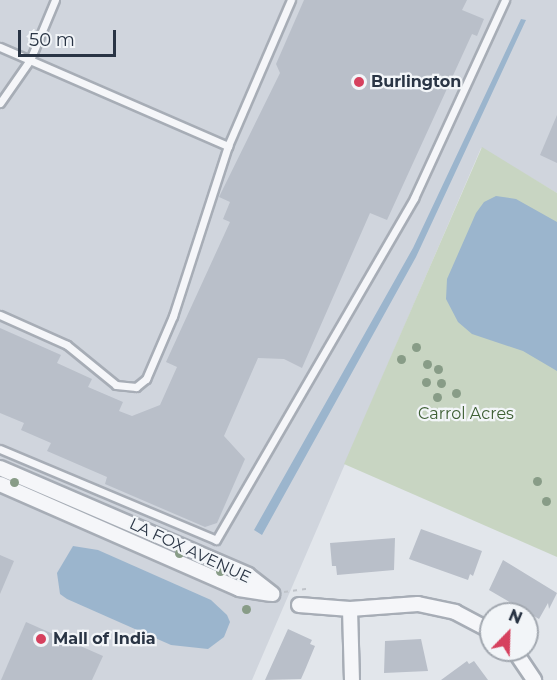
<!DOCTYPE html>
<style>
body{margin:0}
#map{position:relative;width:557px;height:680px;overflow:hidden;background:#e2e6eb;font-family:Montserrat,sans-serif}
div>[style]{position:absolute}
[style*='--x']{left:calc(var(--x)*1px);top:calc(var(--y)*1px);width:calc(var(--w)*1px);rotate:calc(var(--a)*1deg)}
.built>*{inset:0;background:#d0d5dd}
.green>*{inset:0;background:#c8d5c2}
.water>*{inset:0;background:#9bb5cd}
.building>*{inset:0;background:#b9bfc9}
.path>*{height:2px;margin-top:-1px;transform-origin:0;background:repeating-linear-gradient(90deg,#c0c4ca 0 4.5px,transparent 0 9px)}
.roads{filter:drop-shadow(2px 0 #a7adb6) drop-shadow(-2px 0 #a7adb6) drop-shadow(0 2px #a7adb6) drop-shadow(0 -2px #a7adb6)}
.service>*{height:7px;margin:-3.5px;padding:0 3.5px;transform-origin:3.5px;border-radius:3.5px;background:#f5f6f9}
.minor>*{height:14px;margin:-7px;padding:0 7px;transform-origin:7px;border-radius:7px;background:#f5f6f9}
.trees>*{width:9px;height:9px;margin:-4.5px;border-radius:50%;background:#889c87}
.dots>*{width:16px;height:16px;translate:-50% -50%;box-sizing:border-box;border:3px solid #f2f5f8;border-radius:50%}
span{translate:-50% -50%;white-space:nowrap;text-align:center;line-height:1.15;-webkit-text-stroke:4.5px #f2f5f8;paint-order:stroke}
.poi-label{font-size:16px;color:#293444;font-weight:700}
.left{translate:0 -50%;text-align:left}
.park-label{font-size:16px;color:#3f6035}
.street-label{font-size:16px;color:#293444}
.north{position:absolute;left:479px;top:602px;width:60px;height:60px;box-sizing:border-box;background:#f2f5f8;border:2px solid #a2a8b0;border-radius:50%;rotate:23deg;font-size:16px;font-weight:700;line-height:24px;text-align:center;color:#293444}
.north::after{content:'';display:block;margin:auto;width:21px;height:27px;background:#d6415e;clip-path:polygon(50% 0,100% 100%,50% 72%,0 100%)}
.scale{position:absolute;left:18px;top:30px;width:98px;height:27px;box-sizing:border-box;border:3px solid #293444;border-top:0;padding-left:8px;font-size:18px;line-height:21px;white-space:nowrap;color:#293444;-webkit-text-stroke:4px #f2f5f8;paint-order:stroke}
</style>
<div id="map">
<div class="built">
<i style="clip-path:polygon(0 0,557px 0,557px 193px,481px 148px,252px 680px,0 680px)"></i>
</div>
<div class="green">
<i style="clip-path:polygon(482px 147px,557px 193px,557px 557px,344px 464px)"></i>
<i style="clip-path:polygon(102px 520px,231px 571px,228px 579px,101px 523px)"></i>
</div>
<div class="water">
<i style="clip-path:polygon(521px 19px,526px 20px,416px 257px,262px 535px,254px 530px,413px 248px)"></i>
<i style="clip-path:polygon(496px 196px,516px 199px,557px 222px,557px 371px,523px 351px,472px 334px,458px 322px,446px 299px,447px 279px,476px 213px,484px 202px)"></i>
<i style="clip-path:polygon(73px 546px,98px 550px,211px 600px,227px 615px,230px 622px,224px 637px,208px 649px,171px 645px,67px 599px,60px 594px,57px 573px)"></i>
</div>
<div class="building">
<i style="clip-path:polygon(304px 0,467px 0,462px 10px,484px 19px,477px 36px,472px 34px,387px 220px,370px 213px,302px 368px,284px 359px,258px 358px,224px 436px,245px 459px,217px 523px,205px 527px,105px 484px,107px 477px,47px 451px,51px 443px,21px 430px,24px 423px,0 413px,0 328px,61px 355px,57px 363px,92px 379px,88px 387px,123px 402px,119px 411px,132px 416px,160px 405px,177px 367px,166px 362px,230px 222px,223px 219px,230px 202px,219px 197px,280px 73px,276px 64px)"></i>
<i style="clip-path:polygon(557px 115px,557px 163px,540px 155px)"></i>
<i style="clip-path:polygon(421px 529px,482px 551px,473px 576px,470px 574px,468px 580px,409px 559px)"></i>
<i style="clip-path:polygon(395px 538px,394px 570px,337px 575px,336px 566px,332px 566px,330px 543px)"></i>
<i style="clip-path:polygon(0 555px,14px 561px,0 594px)"></i>
<i style="clip-path:polygon(503px 560px,557px 593px,549px 609px,548px 603px,539px 619px,489px 590px)"></i>
<i style="clip-path:polygon(26px 622px,103px 656px,92px 680px,1px 680px)"></i>
<i style="clip-path:polygon(288px 629px,312px 640px,310px 644px,315px 646px,305px 670px,301px 679px,265px 680px)"></i>
<i style="clip-path:polygon(421px 639px,428px 671px,384px 673px,385px 641px)"></i>
<i style="clip-path:polygon(467px 661px,469px 664px,474px 661px,488px 680px,441px 680px)"></i>
</div>
<div class="path">
<i style="--x:284;--y:592;--w:27;--a:-8"></i>
</div>
<div class="roads">
<div class="service">
<i style="--x:0;--y:47;--w:249;--a:23.5"></i>
<i style="--x:0;--y:103;--w:52;--a:-55.1"></i>
<i style="--x:30;--y:60;--w:65;--a:-67.4"></i>
<i style="--x:0;--y:315;--w:73;--a:24.1"></i>
<i style="--x:67;--y:345;--w:63;--a:39.2"></i>
<i style="--x:116;--y:385;--w:20;--a:6"></i>
<i style="--x:136;--y:387;--w:13;--a:-39"></i>
<i style="--x:146;--y:379;--w:69;--a:-66.8"></i>
<i style="--x:173;--y:316;--w:179;--a:-72.1"></i>
<i style="--x:228;--y:146;--w:159;--a:-66.7"></i>
<i style="--x:0;--y:449;--w:234;--a:22.8"></i>
<i style="--x:216;--y:540;--w:395;--a:-59.9"></i>
<i style="--x:414;--y:198;--w:218;--a:-65.3"></i>
</div>
<div class="minor">
<i style="--x:0;--y:468;--w:270;--a:23.3"></i>
<i style="--x:248;--y:575;--w:31;--a:38"></i>
<i style="--x:0;--y:484;--w:261;--a:23.7"></i>
<i style="--x:239;--y:589;--w:31;--a:9"></i>
<i style="--x:299;--y:605;--w:51;--a:4.5"></i>
<i style="--x:350;--y:609;--w:68;--a:-4.2"></i>
<i style="--x:418;--y:604;--w:38;--a:12"></i>
<i style="--x:455;--y:612;--w:41;--a:27.8"></i>
<i style="--x:350;--y:609;--w:71;--a:88.4"></i>
<i style="--x:514;--y:650;--w:36;--a:56"></i>
</div>
</div>
<div class="trees">
<i style="left:416px;top:347px"></i>
<i style="left:401px;top:359px"></i>
<i style="left:427px;top:364px"></i>
<i style="left:438px;top:369px"></i>
<i style="left:426px;top:382px"></i>
<i style="left:441px;top:383px"></i>
<i style="left:456px;top:393px"></i>
<i style="left:437px;top:397px"></i>
<i style="left:537px;top:481px"></i>
<i style="left:14px;top:482px"></i>
<i style="left:546px;top:501px"></i>
<i style="left:179px;top:553px"></i>
<i style="left:220px;top:571px"></i>
<i style="left:246px;top:609px"></i>
</div>
<div class="dots">
<i style="left:359px;top:82px;background:#d6415e"></i>
<i style="left:41px;top:639px;background:#d6415e"></i>
</div>
<div class="poi-label">
<span class="left" style="left:371px;top:82px">Burlington</span>
<span class="left" style="left:53px;top:639px">Mall of India</span>
</div>
<div class="park-label">
<span style="left:466px;top:414px">Carrol Acres</span>
</div>
<div class="street-label">
<span style="left:190px;top:551px;rotate:25deg">LA FOX AVENUE</span>
</div>
<div class="north">N</div>
<div class="scale">50 m</div>
</div>
